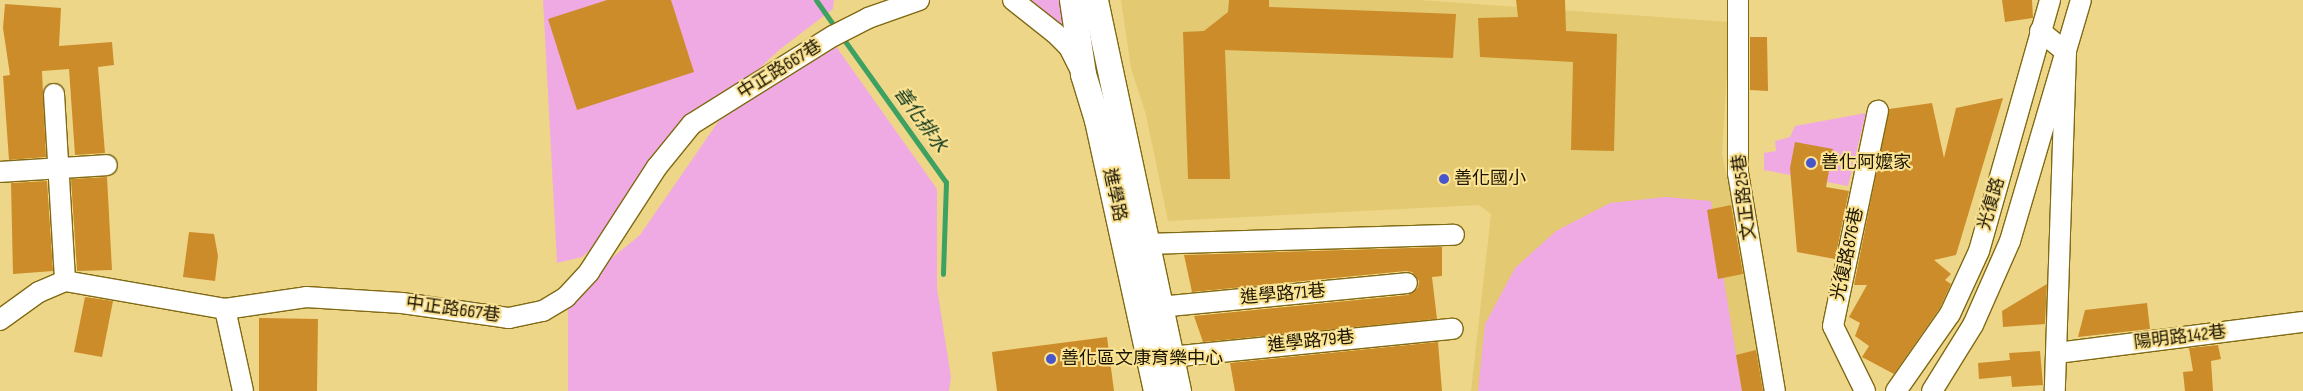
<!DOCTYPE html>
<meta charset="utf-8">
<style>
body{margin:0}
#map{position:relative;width:2303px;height:391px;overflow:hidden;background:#eed688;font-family:"Sofia Sans Condensed","Noto Sans TC",sans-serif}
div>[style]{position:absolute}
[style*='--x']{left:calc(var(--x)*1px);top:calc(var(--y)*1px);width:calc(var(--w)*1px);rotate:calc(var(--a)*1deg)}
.built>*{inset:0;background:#e3c971}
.green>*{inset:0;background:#efaae3}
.stream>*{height:5px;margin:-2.5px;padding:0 2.5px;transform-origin:2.5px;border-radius:2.5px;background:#3da162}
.building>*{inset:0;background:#cc8c2a}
.roads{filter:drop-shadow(1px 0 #806a14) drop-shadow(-1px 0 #806a14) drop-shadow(0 1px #806a14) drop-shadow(0 -1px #806a14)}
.minor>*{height:20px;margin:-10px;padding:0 10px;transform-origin:10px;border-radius:10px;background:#fff}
.major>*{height:25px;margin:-12.5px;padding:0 12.5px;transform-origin:12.5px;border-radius:12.5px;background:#fff}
.dots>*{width:14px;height:14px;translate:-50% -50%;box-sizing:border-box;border:2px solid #fbe394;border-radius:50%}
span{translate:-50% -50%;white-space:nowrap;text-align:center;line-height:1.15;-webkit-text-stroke:4px #fbe394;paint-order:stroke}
.street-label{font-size:18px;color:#1b1400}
.poi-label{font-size:18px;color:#1b1400}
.left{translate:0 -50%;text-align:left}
.water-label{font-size:19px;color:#083219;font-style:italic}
</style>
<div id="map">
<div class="built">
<i style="clip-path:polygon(1121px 0,1420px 0,1730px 22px,1722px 154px,1771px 391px,1471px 391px,1491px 214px,1479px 205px,1168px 221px,1146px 115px,1131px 68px)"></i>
</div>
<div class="green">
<i style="clip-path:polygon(543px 0,834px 0,833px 9px,779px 50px,694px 130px,636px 211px,582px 257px,557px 263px)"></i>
<i style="clip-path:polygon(1013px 0,1072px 0,1083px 74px)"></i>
<i style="clip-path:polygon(830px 38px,937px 189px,937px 288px,951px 377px,949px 391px,568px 391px,568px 294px,640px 235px,718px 122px)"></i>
<i style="clip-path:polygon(1866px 113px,1848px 186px,1764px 170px,1764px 153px,1776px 151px,1775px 141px,1790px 137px,1795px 126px)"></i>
<i style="clip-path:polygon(1666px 197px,1711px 201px,1742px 391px,1478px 391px,1485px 324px,1515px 268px,1556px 231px,1610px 203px)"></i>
</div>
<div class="stream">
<i style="--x:816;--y:0;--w:37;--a:55"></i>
<i style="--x:842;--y:37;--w:178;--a:54.4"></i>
<i style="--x:946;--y:182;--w:92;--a:91.9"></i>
</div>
<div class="building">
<i style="clip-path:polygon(607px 0,671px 0,694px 72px,577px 110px,548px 19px)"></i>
<i style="clip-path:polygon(1229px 0,1269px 0,1269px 7px,1456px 14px,1453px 58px,1225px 50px,1230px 179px,1188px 179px,1183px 32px,1204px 31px,1228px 12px)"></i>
<i style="clip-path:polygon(1516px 0,1565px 0,1566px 31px,1617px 34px,1614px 151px,1571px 150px,1573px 62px,1480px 57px,1478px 18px,1518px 17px)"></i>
<i style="clip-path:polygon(2002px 0,2032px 0,2033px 18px,2005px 22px)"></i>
<i style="clip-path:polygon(5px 4px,61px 8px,59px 46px,112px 42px,114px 65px,98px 67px,105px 153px,75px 155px,69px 69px,42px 71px,46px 157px,9px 160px,3px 76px,10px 75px,3px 28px)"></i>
<i style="clip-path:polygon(1750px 37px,1767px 37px,1768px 91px,1750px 90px)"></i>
<i style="clip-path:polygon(2003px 98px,1956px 255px,1934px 260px,1951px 274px,1945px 280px,1951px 284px,1940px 308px,1894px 374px,1862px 357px,1869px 346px,1855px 336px,1860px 323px,1849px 317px,1867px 285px,1854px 285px,1889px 109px,1932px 103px,1944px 158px,1956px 108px)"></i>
<i style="clip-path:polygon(1795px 142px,1833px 149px,1826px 187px,1849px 191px,1835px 259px,1797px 252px,1790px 168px)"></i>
<i style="clip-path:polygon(107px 177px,112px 270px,77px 271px,71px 179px)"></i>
<i style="clip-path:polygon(47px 181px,53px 271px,13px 274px,11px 183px)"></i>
<i style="clip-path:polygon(1731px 205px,1743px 274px,1718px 279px,1707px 210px)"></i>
<i style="clip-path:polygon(189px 232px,214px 234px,218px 256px,215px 281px,183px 277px)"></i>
<i style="clip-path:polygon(1442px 247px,1442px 276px,1432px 277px,1437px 319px,1203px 342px,1194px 316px,1408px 295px,1418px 288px,1419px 281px,1412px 272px,1406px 271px,1192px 292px,1184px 255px)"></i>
<i style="clip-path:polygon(2047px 284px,2045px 324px,2003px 327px,2002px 311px)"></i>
<i style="clip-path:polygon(85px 297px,113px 301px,102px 357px,74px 352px)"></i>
<i style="clip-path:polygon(2147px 303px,2150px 329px,2078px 337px,2085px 310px)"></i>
<i style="clip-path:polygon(259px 318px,318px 319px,317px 391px,259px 391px)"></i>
<i style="clip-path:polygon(1107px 337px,1114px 391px,997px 391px,992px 352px)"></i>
<i style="clip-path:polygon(1438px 342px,1442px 391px,1235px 391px,1230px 363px)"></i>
<i style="clip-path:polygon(2218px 345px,2221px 359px,2211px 361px,2213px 391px,2185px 391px,2183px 372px,2193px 371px,2189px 348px)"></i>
<i style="clip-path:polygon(1756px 350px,1763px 391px,1742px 391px,1736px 355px)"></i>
<i style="clip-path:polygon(2040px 351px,2043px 385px,2012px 387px,2011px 376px,1979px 379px,1978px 363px,2010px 360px,2009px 353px)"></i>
</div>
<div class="roads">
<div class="minor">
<i style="--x:1013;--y:0;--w:53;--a:38.2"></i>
<i style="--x:1055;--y:33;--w:20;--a:45"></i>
<i style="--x:1069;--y:47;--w:22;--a:63"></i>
<i style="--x:1738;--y:0;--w:173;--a:90"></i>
<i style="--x:1738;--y:173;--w:221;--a:80.4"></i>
<i style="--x:2040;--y:31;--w:33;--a:39"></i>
<i style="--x:2066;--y:52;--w:339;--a:91.9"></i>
<i style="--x:54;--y:94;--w:187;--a:86.6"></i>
<i style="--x:0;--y:172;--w:107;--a:-3.7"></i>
<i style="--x:1146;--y:244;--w:308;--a:-1.7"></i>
<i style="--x:1159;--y:307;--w:249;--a:-5.5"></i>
<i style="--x:225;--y:309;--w:84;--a:77.6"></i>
<i style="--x:0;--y:320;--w:48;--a:-35.7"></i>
<i style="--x:39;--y:292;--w:28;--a:-23"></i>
<i style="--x:65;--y:281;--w:162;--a:9.9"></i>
<i style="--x:225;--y:309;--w:82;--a:-8.4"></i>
<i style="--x:306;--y:297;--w:96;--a:3.6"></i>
<i style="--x:402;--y:303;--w:108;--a:8"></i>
<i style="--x:509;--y:318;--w:35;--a:-12"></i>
<i style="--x:543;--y:311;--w:27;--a:-31"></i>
<i style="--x:566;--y:297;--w:34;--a:-47"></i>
<i style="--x:589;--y:272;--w:125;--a:-57.1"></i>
<i style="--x:657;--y:167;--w:55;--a:-50.9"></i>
<i style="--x:692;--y:124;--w:166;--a:-32"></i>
<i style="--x:833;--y:36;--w:39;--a:-27"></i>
<i style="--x:868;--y:18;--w:54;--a:-19.4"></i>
<i style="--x:2057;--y:353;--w:248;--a:-7.2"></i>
<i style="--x:1170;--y:357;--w:284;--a:-5.7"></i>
<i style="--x:1865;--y:391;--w:72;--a:-116.2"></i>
<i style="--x:1833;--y:326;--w:220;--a:-78.2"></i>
<i style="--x:1896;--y:391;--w:94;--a:-55"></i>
<i style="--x:1950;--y:314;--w:69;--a:-65.3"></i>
<i style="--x:1979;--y:251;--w:261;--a:-74.2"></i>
<i style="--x:1932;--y:391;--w:78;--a:-58.2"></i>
<i style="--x:1973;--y:325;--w:92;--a:-66.2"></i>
<i style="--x:2010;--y:241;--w:251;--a:-73.6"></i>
</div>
<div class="major">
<i style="--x:1072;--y:0;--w:75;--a:81.5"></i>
<i style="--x:1083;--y:74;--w:48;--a:73.1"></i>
<i style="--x:1097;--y:120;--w:277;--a:77.7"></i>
<i style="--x:1095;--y:0;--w:400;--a:78"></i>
</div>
</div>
<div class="dots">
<i style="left:1811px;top:163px;background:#4856cb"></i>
<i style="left:1444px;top:179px;background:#4856cb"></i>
<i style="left:1051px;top:359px;background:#4856cb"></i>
</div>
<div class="street-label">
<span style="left:780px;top:70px;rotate:-32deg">中正路667巷</span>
<span style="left:1114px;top:195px;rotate:78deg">進學路</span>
<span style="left:1745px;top:197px;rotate:-97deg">文正路25巷</span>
<span style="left:1992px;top:204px;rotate:-74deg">光復路</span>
<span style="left:1848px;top:254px;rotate:-78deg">光復路876巷</span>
<span style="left:1283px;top:295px;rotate:-5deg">進學路71巷</span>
<span style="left:453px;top:310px;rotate:8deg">中正路667巷</span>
<span style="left:2180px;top:338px;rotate:-7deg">陽明路142巷</span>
<span style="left:1311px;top:342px;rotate:-6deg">進學路79巷</span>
</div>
<div class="poi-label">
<span class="left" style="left:1821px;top:163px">善化阿嬤家</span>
<span class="left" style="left:1454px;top:179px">善化國小</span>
<span class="left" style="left:1061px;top:359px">善化區文康育樂中心</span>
</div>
<div class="water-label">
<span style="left:920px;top:120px;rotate:54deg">善化排水</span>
</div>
</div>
